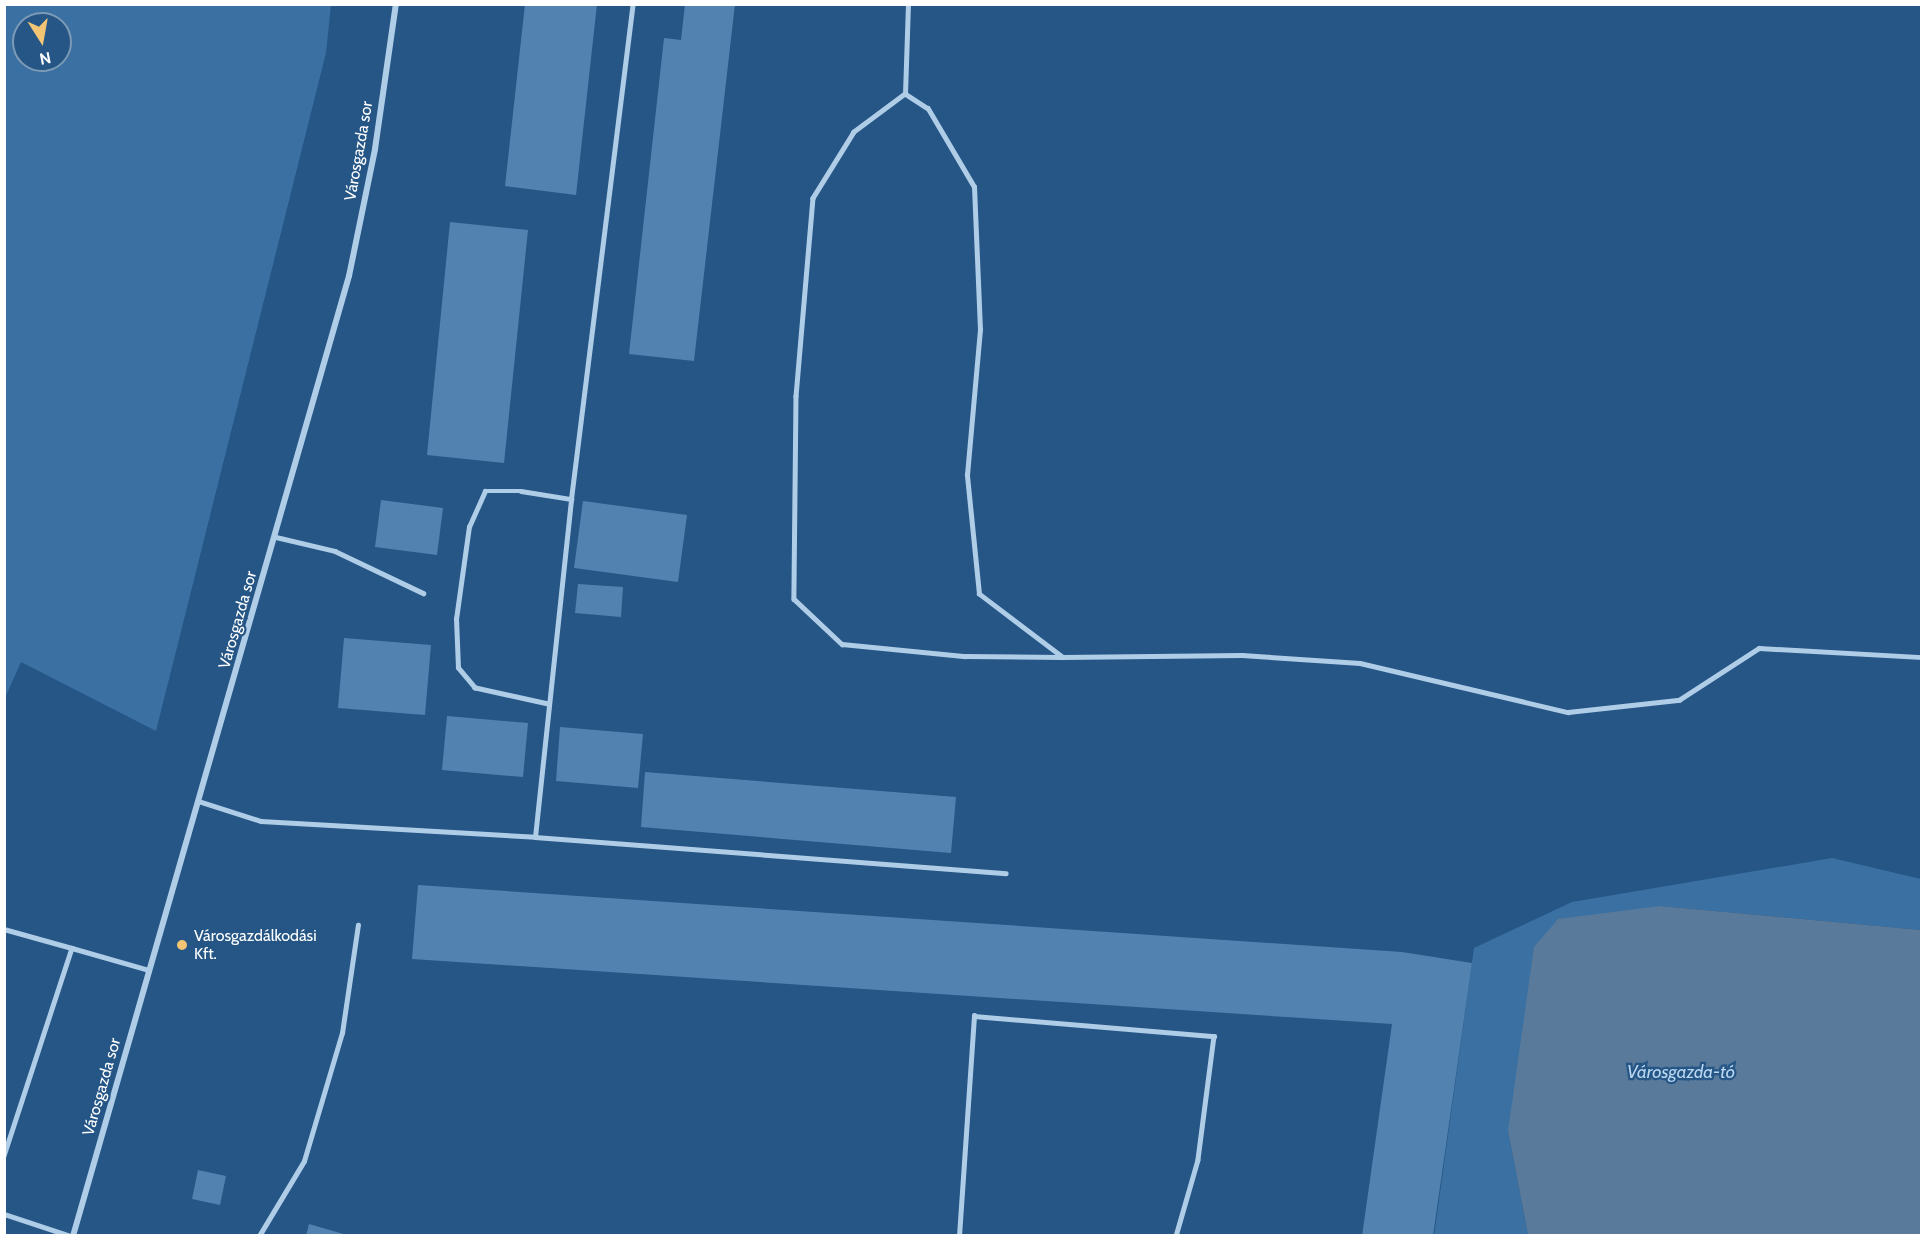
<!DOCTYPE html>
<meta charset="utf-8">
<style>
body{margin:0}
#map{position:relative;width:1926px;height:1240px;overflow:hidden;background:#255686;font-family:Cabin,sans-serif}
div>[style]{position:absolute}
[style*='--x']{left:calc(var(--x)*1px);top:calc(var(--y)*1px);width:calc(var(--w)*1px);rotate:calc(var(--a)*1deg)}
.green>*{inset:0;background:#3a70a2}
.water>*{inset:0;background:#597a9b}
.building>*{inset:0;background:#5282af}
.service>*{height:4.5px;margin:-2.25px;padding:0 2.25px;transform-origin:2.25px;border-radius:2.25px;background:#b0cde8}
.minor>*{height:6px;margin:-3px;padding:0 3px;transform-origin:3px;border-radius:3px;background:#b0cde8}
.dots>*{width:16px;height:16px;translate:-50% -50%;box-sizing:border-box;border:3px solid #255686;border-radius:50%}
span{translate:-50% -50%;white-space:nowrap;text-align:center;line-height:1.15;-webkit-text-stroke:4.5px #255686;paint-order:stroke}
.street-label{font-size:16px;color:#fff}
.poi-label{font-size:16px;color:#fff}
.left{translate:0 -50%;text-align:left}
.water-label{font-size:18px;color:#bbd7f0;font-style:italic}
.frame{position:absolute;inset:0;border:6px solid #fff;pointer-events:none}
.north{position:absolute;left:12px;top:12px;width:60px;height:60px;box-sizing:border-box;background:#255686;border:2px solid #7c9ab6;border-radius:50%;rotate:169deg;font-size:16px;font-weight:700;line-height:24px;text-align:center;color:#fff}
.north::after{content:'';display:block;margin:auto;width:21px;height:27px;background:#f2c574;clip-path:polygon(50% 0,100% 100%,50% 72%,0 100%)}
</style>
<div id="map">
<div class="green">
<i style="clip-path:polygon(evenodd,5px 4px,331px 5px,326px 53px,156px 731px,21px 662px,5px 698px,5px 4px,24px 24px,60px 24px,60px 60px,24px 60px,24px 24px)"></i>
<i style="clip-path:polygon(1832px 858px,1921px 879px,1921px 930px,1660px 906px,1508px 1131px,1528px 1235px,1434px 1236px,1474px 948px,1572px 902px)"></i>
</div>
<div class="water">
<i style="clip-path:polygon(1660px 906px,1921px 930px,1921px 1235px,1528px 1235px,1508px 1131px,1534px 947px,1558px 919px)"></i>
</div>
<div class="building">
<i style="clip-path:polygon(525px 4px,597px 4px,576px 195px,505px 186px)"></i>
<i style="clip-path:polygon(685px 4px,735px 4px,694px 361px,629px 354px,664px 38px,681px 40px)"></i>
<i style="clip-path:polygon(450px 222px,528px 230px,504px 463px,427px 455px)"></i>
<i style="clip-path:polygon(381px 500px,443px 508px,437px 555px,375px 547px)"></i>
<i style="clip-path:polygon(583px 501px,687px 515px,678px 582px,574px 568px)"></i>
<i style="clip-path:polygon(578px 584px,623px 587px,621px 617px,575px 613px)"></i>
<i style="clip-path:polygon(344px 638px,431px 645px,425px 715px,338px 708px)"></i>
<i style="clip-path:polygon(447px 716px,528px 723px,523px 777px,442px 770px)"></i>
<i style="clip-path:polygon(560px 727px,643px 734px,638px 788px,556px 781px)"></i>
<i style="clip-path:polygon(645px 772px,956px 797px,951px 853px,641px 827px)"></i>
<i style="clip-path:polygon(418px 885px,1402px 952px,1472px 963px,1433px 1236px,1362px 1236px,1392px 1024px,412px 959px)"></i>
<i style="clip-path:polygon(198px 1170px,226px 1176px,220px 1205px,192px 1199px)"></i>
<i style="clip-path:polygon(309px 1224px,347px 1235px,347px 1236px,306px 1236px)"></i>
</div>
<div class="service">
<i style="--x:905;--y:94;--w:90;--a:-88.1"></i>
<i style="--x:276;--y:537;--w:61;--a:13.3"></i>
<i style="--x:335;--y:551;--w:98;--a:25.5"></i>
<i style="--x:1062;--y:657;--w:104;--a:-142.8"></i>
<i style="--x:979;--y:594;--w:120;--a:-95.8"></i>
<i style="--x:967;--y:475;--w:146;--a:-84.9"></i>
<i style="--x:980;--y:330;--w:143;--a:-92.4"></i>
<i style="--x:974;--y:187;--w:91;--a:-120.5"></i>
<i style="--x:928;--y:109;--w:27;--a:-147"></i>
<i style="--x:905;--y:94;--w:64;--a:143.3"></i>
<i style="--x:854;--y:132;--w:78;--a:121.8"></i>
<i style="--x:813;--y:198;--w:199;--a:94.9"></i>
<i style="--x:796;--y:396;--w:203;--a:90.6"></i>
<i style="--x:794;--y:599;--w:66;--a:43.2"></i>
<i style="--x:842;--y:644;--w:124;--a:5.6"></i>
<i style="--x:965;--y:656;--w:97;--a:0.6"></i>
<i style="--x:1062;--y:657;--w:180;--a:-0.6"></i>
<i style="--x:1242;--y:655;--w:118;--a:3.9"></i>
<i style="--x:1360;--y:663;--w:214;--a:13.3"></i>
<i style="--x:1568;--y:712;--w:112;--a:-6.2"></i>
<i style="--x:1679;--y:700;--w:95;--a:-33"></i>
<i style="--x:1759;--y:648;--w:163;--a:3.2"></i>
<i style="--x:548;--y:704;--w:75;--a:-167.6"></i>
<i style="--x:475;--y:688;--w:26;--a:-130"></i>
<i style="--x:458;--y:668;--w:49;--a:-92.3"></i>
<i style="--x:456;--y:619;--w:93;--a:-82"></i>
<i style="--x:469;--y:527;--w:39;--a:-66"></i>
<i style="--x:485;--y:491;--w:36;--a:0"></i>
<i style="--x:521;--y:491;--w:51;--a:9.1"></i>
<i style="--x:198;--y:801;--w:66;--a:17.6"></i>
<i style="--x:261;--y:821;--w:274;--a:3.3"></i>
<i style="--x:535;--y:837;--w:340;--a:-83.9"></i>
<i style="--x:571;--y:499;--w:499;--a:-82.9"></i>
<i style="--x:535;--y:837;--w:472;--a:4.4"></i>
<i style="--x:4;--y:929;--w:71;--a:15.6"></i>
<i style="--x:72;--y:948;--w:219;--a:108.1"></i>
<i style="--x:72;--y:948;--w:80;--a:15.9"></i>
<i style="--x:4;--y:1214;--w:71;--a:18.2"></i>
<i style="--x:259;--y:1236;--w:87;--a:-59"></i>
<i style="--x:304;--y:1161;--w:134;--a:-73.5"></i>
<i style="--x:342;--y:1033;--w:109;--a:-81.6"></i>
<i style="--x:959;--y:1236;--w:221;--a:-86.1"></i>
<i style="--x:974;--y:1016;--w:241;--a:4.8"></i>
<i style="--x:1214;--y:1036;--w:125;--a:97.4"></i>
<i style="--x:1198;--y:1160;--w:79;--a:106.1"></i>
</div>
<div class="minor">
<i style="--x:73;--y:1236;--w:999;--a:-73.96"></i>
<i style="--x:349;--y:276;--w:130;--a:-78.4"></i>
<i style="--x:375;--y:149;--w:147;--a:-81.8"></i>
</div>
<div class="dots">
<i style="left:182px;top:945px;background:#f2c574"></i>
</div>
<div class="street-label">
<span style="left:359px;top:151px;rotate:-80deg">Városgazda sor</span>
<span style="left:238px;top:620px;rotate:-74deg">Városgazda sor</span>
<span style="left:102px;top:1087px;rotate:-74deg">Városgazda sor</span>
</div>
<div class="poi-label">
<span class="left" style="left:194px;top:945px">Városgazdálkodási<br>Kft.</span>
</div>
<div class="water-label">
<span style="left:1681px;top:1072px">Városgazda-tó</span>
</div>
<div class="frame"></div>
<div class="north">N</div>
</div>
